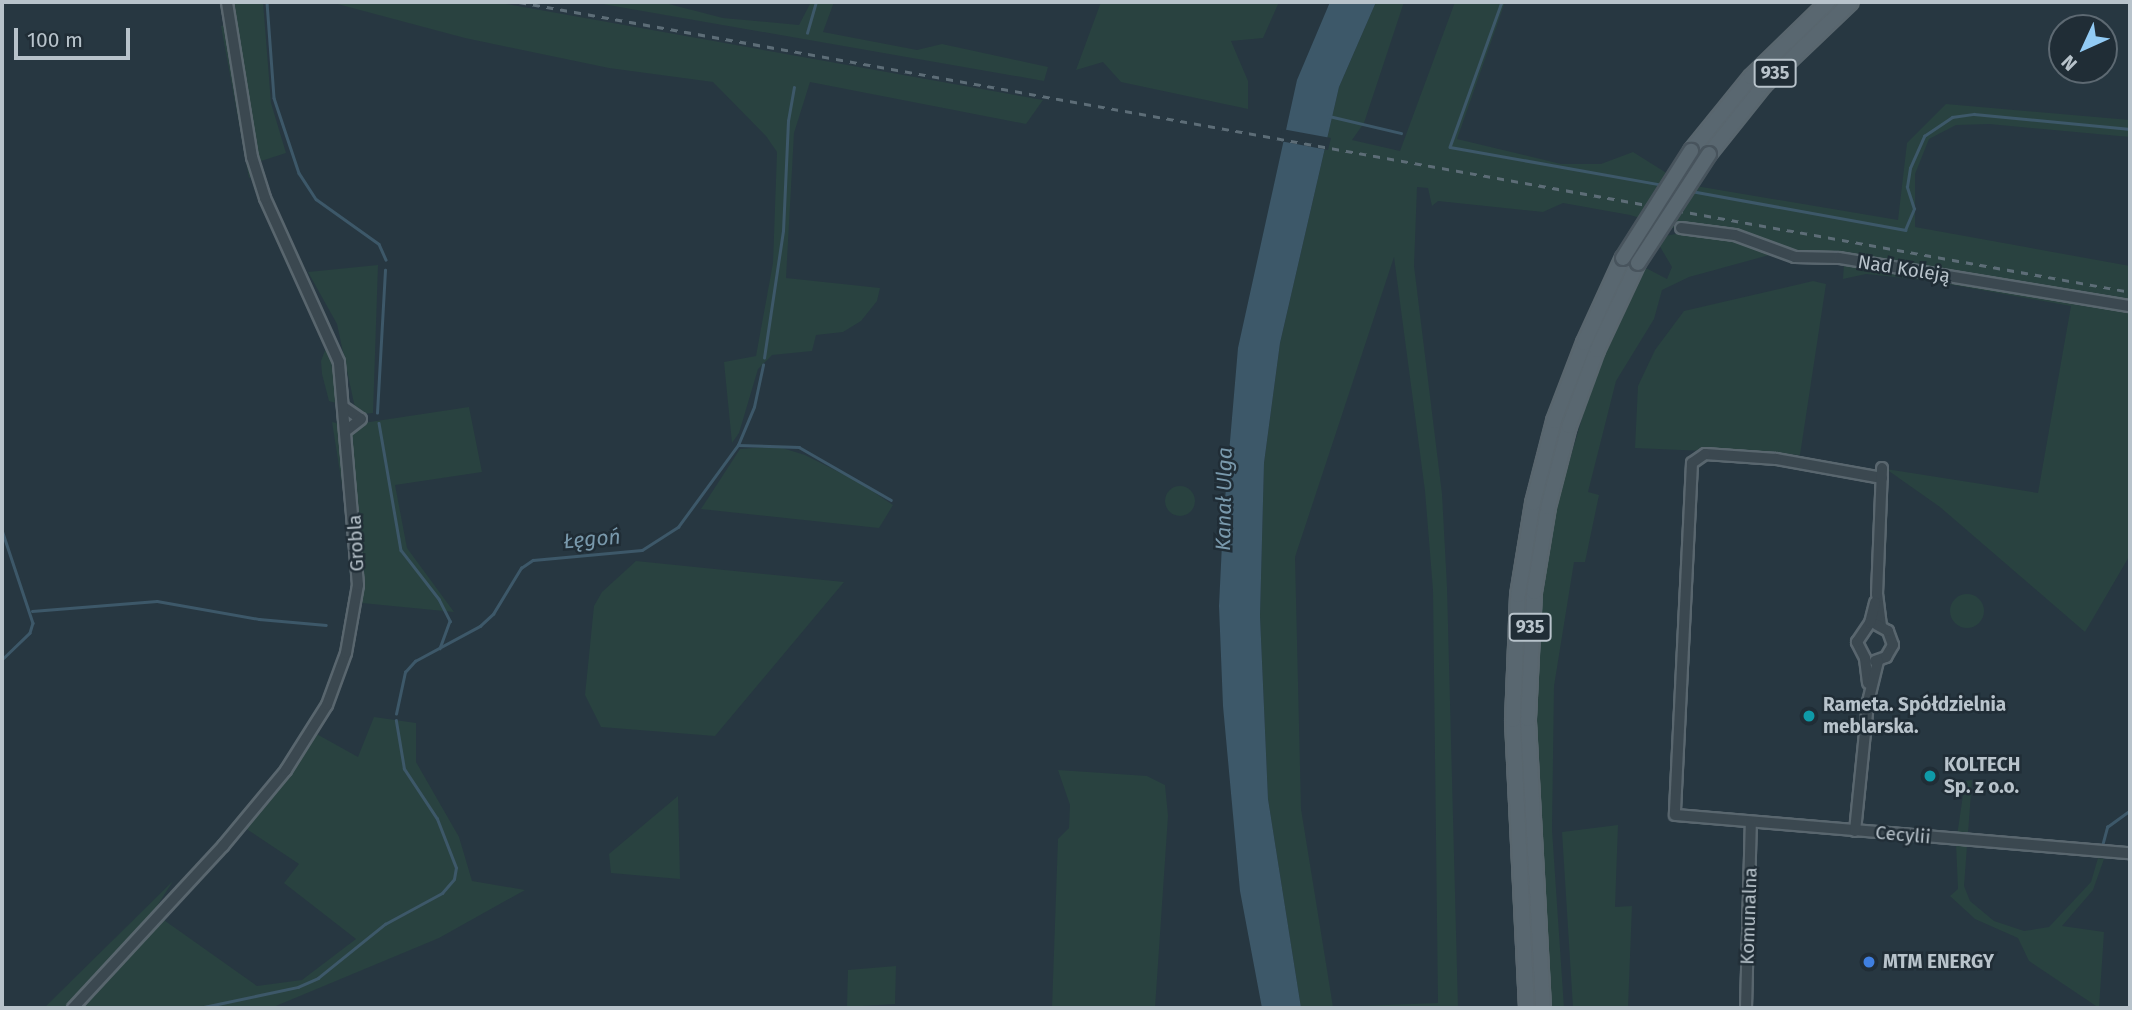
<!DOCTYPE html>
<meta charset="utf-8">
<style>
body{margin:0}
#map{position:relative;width:2132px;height:1010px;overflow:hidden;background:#273741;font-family:"Fira Sans",sans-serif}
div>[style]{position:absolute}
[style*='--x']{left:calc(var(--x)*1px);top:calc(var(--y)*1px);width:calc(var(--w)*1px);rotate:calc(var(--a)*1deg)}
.green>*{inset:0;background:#294240}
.round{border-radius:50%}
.water>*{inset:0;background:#3d5869}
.pier>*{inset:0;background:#273741}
.stream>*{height:2.5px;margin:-1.25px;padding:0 1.25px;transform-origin:1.25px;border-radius:1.25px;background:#3d5869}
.roads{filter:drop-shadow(2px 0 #59666e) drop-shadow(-2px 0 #59666e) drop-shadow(0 2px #59666e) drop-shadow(0 -2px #59666e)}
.minor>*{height:10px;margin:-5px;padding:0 5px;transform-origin:5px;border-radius:5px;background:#3b4850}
.major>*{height:14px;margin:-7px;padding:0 7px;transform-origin:7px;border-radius:7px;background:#596770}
.rail>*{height:2.5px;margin-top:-1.25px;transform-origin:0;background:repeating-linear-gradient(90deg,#5d6d77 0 7px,transparent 0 14px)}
.bridges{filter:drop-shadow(2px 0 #48545d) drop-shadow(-2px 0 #48545d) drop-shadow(0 2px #48545d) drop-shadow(0 -2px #48545d)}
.major-bridge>*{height:14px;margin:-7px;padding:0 7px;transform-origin:7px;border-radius:7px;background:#596770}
.dots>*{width:19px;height:19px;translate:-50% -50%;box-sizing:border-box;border:4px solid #202d36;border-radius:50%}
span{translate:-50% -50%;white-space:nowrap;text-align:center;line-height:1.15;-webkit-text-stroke:5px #202d36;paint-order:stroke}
.shield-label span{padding:2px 5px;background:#202d36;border:2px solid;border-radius:5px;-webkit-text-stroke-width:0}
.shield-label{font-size:18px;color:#b8c3cb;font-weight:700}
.street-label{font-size:19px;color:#b8c3cb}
.poi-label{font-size:19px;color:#b8c3cb;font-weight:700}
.left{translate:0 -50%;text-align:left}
.water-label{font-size:21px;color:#7999ac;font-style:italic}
.frame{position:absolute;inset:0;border:4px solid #b8c3cb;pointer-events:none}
.north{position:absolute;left:2048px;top:14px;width:70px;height:70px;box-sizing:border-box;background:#202d36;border:2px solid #5d6972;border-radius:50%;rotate:225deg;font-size:19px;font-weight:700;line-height:28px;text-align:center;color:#b8c3cb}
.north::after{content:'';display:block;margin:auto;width:24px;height:32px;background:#92cbf5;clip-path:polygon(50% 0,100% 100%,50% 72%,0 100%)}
.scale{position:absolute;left:14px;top:28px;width:116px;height:32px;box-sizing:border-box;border:4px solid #b8c3cb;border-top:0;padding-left:9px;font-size:21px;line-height:24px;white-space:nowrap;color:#b8c3cb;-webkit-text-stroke:5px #202d36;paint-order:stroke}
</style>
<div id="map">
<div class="green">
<i style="clip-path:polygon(231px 2px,263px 2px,271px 103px,286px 153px,258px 162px)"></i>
<i style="clip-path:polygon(330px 2px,495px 2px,1043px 100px,1026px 124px,810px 82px,794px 133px,786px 278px,880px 288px,877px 301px,861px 321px,843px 332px,816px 335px,812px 351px,772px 355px,758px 369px,739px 433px,732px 443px,724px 362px,756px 356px,773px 263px,777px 152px,766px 136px,713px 82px,609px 68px,465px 38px)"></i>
<i style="clip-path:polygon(591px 2px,661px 2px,723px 18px,799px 25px,811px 2px,834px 2px,823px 32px,917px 50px,942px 44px,1048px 67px,1044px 81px)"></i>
<i style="clip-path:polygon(1101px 2px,1279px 2px,1263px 38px,1231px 41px,1248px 81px,1248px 109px,1121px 82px,1103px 62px,1076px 70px)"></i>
<i style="clip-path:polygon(evenodd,1376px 2px,1404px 2px,1364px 123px,1352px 140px,1400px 151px,1455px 2px,1505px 2px,1457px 139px,1561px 164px,1601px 164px,1633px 152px,1684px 184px,1898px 220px,1907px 143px,1946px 104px,2130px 120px,2130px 137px,1989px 124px,1956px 125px,1929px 139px,1915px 174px,1915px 227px,2130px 266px,2130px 555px,2085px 632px,1940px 507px,1886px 469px,2038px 493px,2071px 306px,1931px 281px,1866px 274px,1843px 279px,1844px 263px,1773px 254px,1689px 277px,1662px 290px,1654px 319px,1616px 381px,1588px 492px,1599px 495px,1585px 562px,1574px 562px,1554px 686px,1552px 830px,1564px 1008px,1547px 1008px,1531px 681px,1549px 530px,1594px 378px,1646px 268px,1667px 279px,1672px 267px,1659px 245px,1665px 236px,1687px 232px,1630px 215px,1563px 203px,1543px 212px,1438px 201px,1432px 206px,1428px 188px,1417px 187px,1414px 266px,1442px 494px,1447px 587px,1458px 1008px,1301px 1008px,1268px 799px,1260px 616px,1264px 463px,1280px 343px,1339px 87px,1376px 2px,1394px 257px,1425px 491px,1433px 590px,1438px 1003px,1333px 1007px,1301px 809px,1295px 557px,1394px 257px)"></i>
<i style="clip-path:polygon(226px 25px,254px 176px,249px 178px,221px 26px)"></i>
<i style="clip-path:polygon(378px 265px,373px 413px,362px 414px,355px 408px,337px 324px,308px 272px)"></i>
<i style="clip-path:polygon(1813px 281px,1826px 284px,1800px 455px,1635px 448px,1638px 386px,1655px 350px,1684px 311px)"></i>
<i style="clip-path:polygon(327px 345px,332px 362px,339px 404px,329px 401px,322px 374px,321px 361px)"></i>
<i style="clip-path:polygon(469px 407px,482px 472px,395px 485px,407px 548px,454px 612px,362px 603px,351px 431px,363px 423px)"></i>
<i style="clip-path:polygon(332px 422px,341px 424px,347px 478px,342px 485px)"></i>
<i style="clip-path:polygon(776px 446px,805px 455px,859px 482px,893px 505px,879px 528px,701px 509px,740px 449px)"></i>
<i class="round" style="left:1165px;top:486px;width:30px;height:30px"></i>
<i style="clip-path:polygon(636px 561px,844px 582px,715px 736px,601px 727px,585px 695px,594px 606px,602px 592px)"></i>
<i class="round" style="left:1950px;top:594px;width:34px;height:34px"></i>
<i style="clip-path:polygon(374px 717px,416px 723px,416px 762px,459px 837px,472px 881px,525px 890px,439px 938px,271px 1008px,80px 1008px,161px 918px,257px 986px,302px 980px,356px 939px,284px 883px,299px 864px,245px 828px,313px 732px,358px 757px)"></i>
<i style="clip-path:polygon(1058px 770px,1147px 776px,1165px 785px,1168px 816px,1155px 1008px,1052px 1008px,1058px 839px,1069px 828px,1070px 805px)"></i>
<i style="clip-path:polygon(1972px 780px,1964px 886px,1970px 901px,1994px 921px,2024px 931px,2049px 927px,2091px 882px,2098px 858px,2104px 859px,2093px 890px,2062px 926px,2104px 932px,2099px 1008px,2029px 961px,2018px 938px,1975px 919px,1950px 896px,1958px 889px,1956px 843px,1965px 781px)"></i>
<i style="clip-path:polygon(678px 796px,680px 879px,611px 873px,609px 854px)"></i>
<i style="clip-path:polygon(1618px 825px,1615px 907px,1632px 906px,1628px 1008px,1573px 1008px,1562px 832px)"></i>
<i style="clip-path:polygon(173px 881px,146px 923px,75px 1002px,67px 1008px,44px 1008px)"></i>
<i style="clip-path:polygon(896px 966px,895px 1004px,847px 1007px,848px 970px)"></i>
</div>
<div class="water">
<i style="clip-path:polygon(1330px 2px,1376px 2px,1339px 87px,1280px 343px,1264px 463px,1260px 616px,1268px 799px,1301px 1008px,1262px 1008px,1240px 891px,1223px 706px,1219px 606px,1223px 523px,1238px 348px,1297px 80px)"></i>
</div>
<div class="pier">
<i style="clip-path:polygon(1282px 129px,1331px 138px,1328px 150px,1280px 141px)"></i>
</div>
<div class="stream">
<i style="--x:267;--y:2;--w:96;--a:85.8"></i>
<i style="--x:274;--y:98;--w:79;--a:71.6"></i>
<i style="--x:299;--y:173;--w:31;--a:57"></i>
<i style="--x:316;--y:199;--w:77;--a:35.5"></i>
<i style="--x:379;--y:244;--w:17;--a:66"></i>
<i style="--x:1502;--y:2;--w:154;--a:109.7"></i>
<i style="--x:1450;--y:147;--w:217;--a:10.1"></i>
<i style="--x:807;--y:33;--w:32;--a:-74"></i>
<i style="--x:1329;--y:116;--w:74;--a:13.3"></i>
<i style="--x:1691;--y:191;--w:218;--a:10.3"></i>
<i style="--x:1905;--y:230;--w:23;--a:-67"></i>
<i style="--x:1914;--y:209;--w:23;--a:-108"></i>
<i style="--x:1907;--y:187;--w:19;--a:-81"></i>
<i style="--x:1910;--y:168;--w:35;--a:-66"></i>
<i style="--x:1924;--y:136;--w:34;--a:-34"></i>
<i style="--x:1952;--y:117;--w:22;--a:-8"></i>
<i style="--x:1974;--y:114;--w:157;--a:5.5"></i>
<i style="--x:764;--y:358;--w:128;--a:-81.5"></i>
<i style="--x:783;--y:231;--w:110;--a:-87.4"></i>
<i style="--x:788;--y:121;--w:34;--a:-80"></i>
<i style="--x:377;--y:413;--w:143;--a:-86.8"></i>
<i style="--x:379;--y:423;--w:129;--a:80.2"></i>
<i style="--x:401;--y:550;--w:62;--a:52.2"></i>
<i style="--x:439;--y:599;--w:25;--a:63"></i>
<i style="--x:450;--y:621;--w:29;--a:110"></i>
<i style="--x:738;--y:445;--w:61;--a:1.9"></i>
<i style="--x:799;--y:447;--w:106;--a:29.9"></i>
<i style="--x:2;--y:530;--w:98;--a:71.6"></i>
<i style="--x:33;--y:623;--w:10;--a:107"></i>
<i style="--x:30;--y:633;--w:39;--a:136"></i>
<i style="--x:32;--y:611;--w:125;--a:-4.6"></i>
<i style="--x:157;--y:601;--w:104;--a:10"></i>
<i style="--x:259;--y:619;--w:67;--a:5.1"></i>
<i style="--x:396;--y:714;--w:43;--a:-77.9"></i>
<i style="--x:405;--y:672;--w:15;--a:-48"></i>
<i style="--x:415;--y:661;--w:74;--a:-28.3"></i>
<i style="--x:480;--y:626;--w:18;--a:-43"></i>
<i style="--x:493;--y:614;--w:54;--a:-58.7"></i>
<i style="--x:521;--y:568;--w:14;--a:-34"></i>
<i style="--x:533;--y:560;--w:109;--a:-5.2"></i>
<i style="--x:642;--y:550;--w:43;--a:-32.6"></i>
<i style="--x:678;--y:527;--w:102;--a:-53.8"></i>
<i style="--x:738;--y:445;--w:41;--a:-67.2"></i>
<i style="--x:754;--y:407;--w:43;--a:-77.9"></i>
<i style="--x:2102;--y:846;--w:20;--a:-75"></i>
<i style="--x:2107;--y:827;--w:29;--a:-36"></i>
<i style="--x:199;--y:1008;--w:101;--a:-12"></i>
<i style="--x:298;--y:987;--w:22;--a:-24"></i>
<i style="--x:318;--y:978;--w:86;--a:-38.9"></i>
<i style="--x:385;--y:924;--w:65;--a:-28.5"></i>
<i style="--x:442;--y:893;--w:18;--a:-49"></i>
<i style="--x:454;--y:879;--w:11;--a:-80"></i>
<i style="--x:456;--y:868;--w:53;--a:-111.2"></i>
<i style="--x:437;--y:819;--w:60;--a:-123.4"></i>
<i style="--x:404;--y:769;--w:49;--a:-99.5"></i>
</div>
<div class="roads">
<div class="minor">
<i style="--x:1681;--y:228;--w:54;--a:7.4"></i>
<i style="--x:1735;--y:235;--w:64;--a:20.1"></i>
<i style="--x:1795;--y:257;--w:44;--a:1.3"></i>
<i style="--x:1839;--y:258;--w:295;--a:9.4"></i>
<i style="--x:345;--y:408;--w:19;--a:35"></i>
<i style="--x:361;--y:419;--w:18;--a:142"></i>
<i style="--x:1882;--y:478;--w:108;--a:-169.8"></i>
<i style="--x:1776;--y:459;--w:71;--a:-176"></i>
<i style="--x:1705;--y:454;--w:16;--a:145"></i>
<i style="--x:1692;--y:463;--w:352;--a:92.8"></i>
<i style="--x:1675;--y:815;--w:457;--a:4.8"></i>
<i style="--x:1881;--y:626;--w:32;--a:-97"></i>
<i style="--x:1877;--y:594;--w:126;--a:-87.7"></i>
<i style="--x:1875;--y:661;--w:12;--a:-20"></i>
<i style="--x:1886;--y:657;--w:14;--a:-60"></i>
<i style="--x:1893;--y:645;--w:15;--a:-110"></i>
<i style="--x:1888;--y:631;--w:13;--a:-151"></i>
<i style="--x:1868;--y:683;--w:25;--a:-97"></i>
<i style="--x:1865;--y:658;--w:18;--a:-117"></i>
<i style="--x:1857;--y:642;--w:23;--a:-56"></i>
<i style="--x:1870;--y:623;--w:21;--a:-76"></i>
<i style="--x:1855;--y:831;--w:130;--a:-84.2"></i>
<i style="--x:1868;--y:702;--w:42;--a:-76.3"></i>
<i style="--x:73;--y:1008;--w:221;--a:-47.2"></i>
<i style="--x:223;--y:846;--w:99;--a:-50.3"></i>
<i style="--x:286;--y:770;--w:77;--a:-57.8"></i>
<i style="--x:327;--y:705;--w:55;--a:-69.9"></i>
<i style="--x:346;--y:653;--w:69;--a:-80"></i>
<i style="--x:358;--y:585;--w:224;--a:-94.9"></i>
<i style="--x:339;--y:362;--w:180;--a:-114.3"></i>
<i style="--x:265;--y:198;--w:43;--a:-107.6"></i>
<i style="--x:252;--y:157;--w:157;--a:-99.2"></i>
<i style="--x:1746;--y:1008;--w:185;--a:-88.5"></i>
</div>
<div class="major">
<i style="--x:1691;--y:151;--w:95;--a:-51"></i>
<i style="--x:1751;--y:77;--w:107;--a:-44.2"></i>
<i style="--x:1709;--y:154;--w:88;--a:-51.4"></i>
<i style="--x:1764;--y:85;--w:120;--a:-43.7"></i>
<i style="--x:1527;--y:1008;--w:288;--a:-92.8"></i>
<i style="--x:1513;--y:720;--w:125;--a:-87.7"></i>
<i style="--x:1518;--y:595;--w:93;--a:-80.7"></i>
<i style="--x:1533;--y:503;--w:85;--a:-75.6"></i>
<i style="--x:1554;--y:421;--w:84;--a:-69"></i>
<i style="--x:1584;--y:343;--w:94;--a:-65.4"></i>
<i style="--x:1543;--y:1008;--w:289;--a:-93"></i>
<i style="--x:1528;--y:719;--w:127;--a:-87.3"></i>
<i style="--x:1534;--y:592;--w:86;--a:-80.6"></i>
<i style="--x:1548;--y:507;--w:84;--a:-75.5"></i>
<i style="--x:1569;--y:426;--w:81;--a:-69.8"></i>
<i style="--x:1597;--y:350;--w:96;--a:-64.8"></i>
</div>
</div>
<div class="rail">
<i style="--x:519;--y:2;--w:1637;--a:10.2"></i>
</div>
<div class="bridges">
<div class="major-bridge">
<i style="--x:1623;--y:258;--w:127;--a:-57.6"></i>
<i style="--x:1638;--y:263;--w:130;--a:-56.9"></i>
</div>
</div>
<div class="dots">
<i style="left:1809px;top:716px;background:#0f9aa8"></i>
<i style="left:1930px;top:776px;background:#0f9aa8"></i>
<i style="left:1869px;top:962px;background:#3f7fe0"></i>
</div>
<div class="shield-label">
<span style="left:1775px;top:73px">935</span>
<span style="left:1530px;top:627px">935</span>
</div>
<div class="street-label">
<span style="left:1904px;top:269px;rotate:9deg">Nad Koleją</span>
<span style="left:356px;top:543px;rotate:-93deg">Grobla</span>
<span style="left:1903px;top:835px;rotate:5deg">Cecylii</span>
<span style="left:1749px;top:916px;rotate:-88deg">Komunalna</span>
</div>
<div class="poi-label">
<span class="left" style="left:1823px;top:716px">Rameta. Spółdzielnia<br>meblarska.</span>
<span class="left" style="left:1944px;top:776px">KOLTECH<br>Sp. z o.o.</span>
<span class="left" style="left:1883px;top:962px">MTM ENERGY</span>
</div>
<div class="water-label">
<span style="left:1224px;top:499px;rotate:-89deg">Kanał Ulga</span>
<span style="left:592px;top:539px;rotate:-5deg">Łęgoń</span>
</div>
<div class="frame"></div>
<div class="north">N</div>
<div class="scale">100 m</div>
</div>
